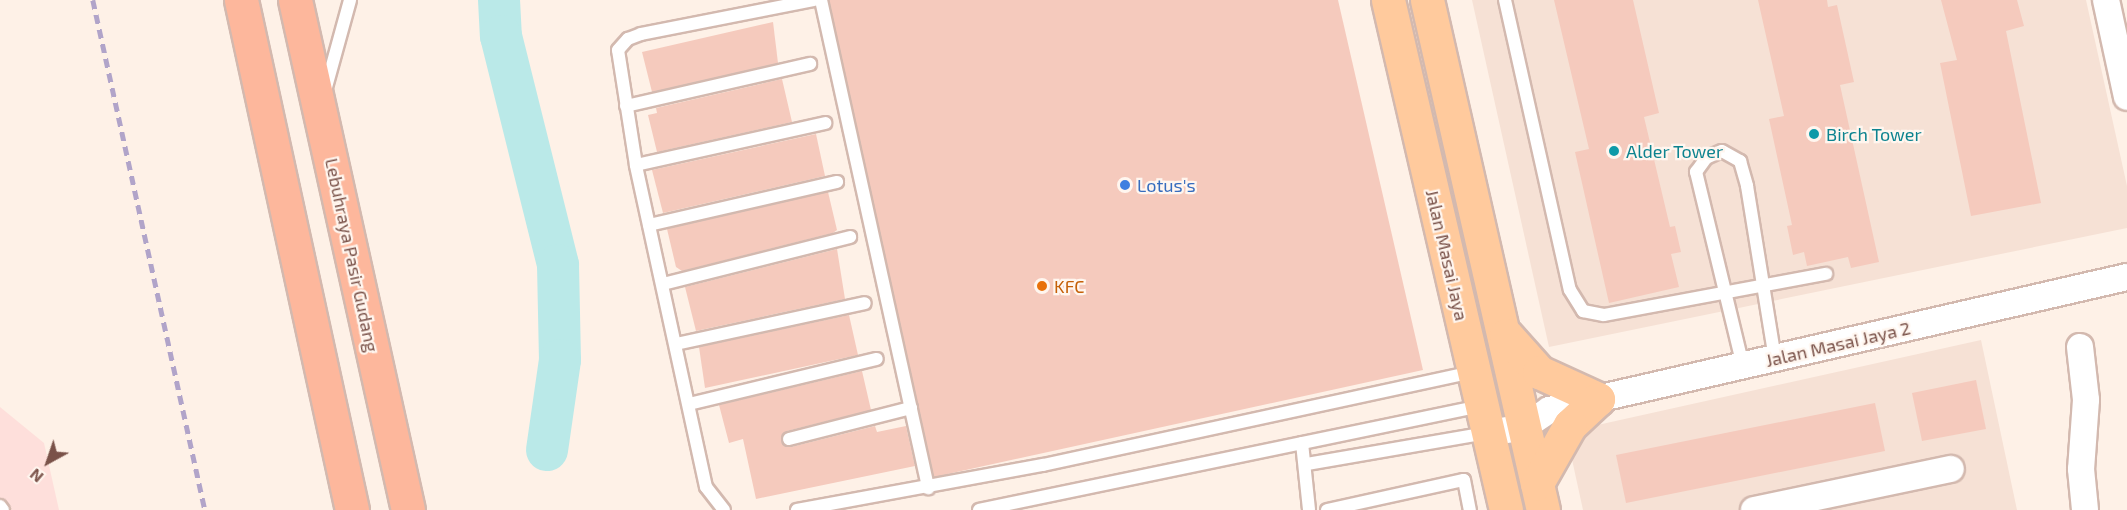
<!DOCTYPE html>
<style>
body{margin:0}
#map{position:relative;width:2127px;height:510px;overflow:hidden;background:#fef1e7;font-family:"Exo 2",sans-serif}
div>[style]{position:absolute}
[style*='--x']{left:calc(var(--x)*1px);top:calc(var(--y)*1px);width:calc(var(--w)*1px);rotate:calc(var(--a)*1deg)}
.residential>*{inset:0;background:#f6e1d5}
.commercial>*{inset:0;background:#fedfdb}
.river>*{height:42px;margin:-21px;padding:0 21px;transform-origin:21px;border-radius:21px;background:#bae9e8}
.building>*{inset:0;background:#f5cabd}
.roads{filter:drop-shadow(2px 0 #d3b9af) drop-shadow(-2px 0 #d3b9af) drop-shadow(0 2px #d3b9af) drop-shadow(0 -2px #d3b9af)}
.service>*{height:12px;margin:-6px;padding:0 6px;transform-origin:6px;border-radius:6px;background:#fff}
.minor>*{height:26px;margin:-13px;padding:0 13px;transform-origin:13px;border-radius:13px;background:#fff}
.primary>*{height:33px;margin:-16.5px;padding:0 16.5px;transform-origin:16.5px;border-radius:16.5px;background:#ffca9d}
.trunk>*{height:33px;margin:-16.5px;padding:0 16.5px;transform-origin:16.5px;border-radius:16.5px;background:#fdb79c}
.rail>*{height:4.5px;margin-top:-2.25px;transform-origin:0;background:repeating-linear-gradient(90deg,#b1a4c9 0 9px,transparent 0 15px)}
.dots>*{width:16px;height:16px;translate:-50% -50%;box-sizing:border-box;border:3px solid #fff6ef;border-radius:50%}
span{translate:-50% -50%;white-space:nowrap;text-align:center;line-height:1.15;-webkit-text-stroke:4.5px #fff6ef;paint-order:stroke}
.culture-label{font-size:18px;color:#0d838f}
.left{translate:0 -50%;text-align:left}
.shop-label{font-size:18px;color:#366cbe}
.street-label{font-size:18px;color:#7a5249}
.food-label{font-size:18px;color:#c56008}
.north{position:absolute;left:18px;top:432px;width:60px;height:60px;-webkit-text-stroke:4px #fff6ef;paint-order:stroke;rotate:220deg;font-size:16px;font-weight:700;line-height:24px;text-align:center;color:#7a5249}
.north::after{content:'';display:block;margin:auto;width:21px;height:27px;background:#7a5249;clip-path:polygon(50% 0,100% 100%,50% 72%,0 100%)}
</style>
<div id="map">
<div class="residential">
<i style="clip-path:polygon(1472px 0,2086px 0,2127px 186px,2127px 228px,1549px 347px)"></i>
<i style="clip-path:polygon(1981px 340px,2017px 510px,1583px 510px,1566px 432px)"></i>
</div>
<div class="commercial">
<i style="clip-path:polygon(0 407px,44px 443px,59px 510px,0 510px)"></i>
</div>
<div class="river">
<i style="--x:499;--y:0;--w:36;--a:87"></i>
<i style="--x:501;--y:36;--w:236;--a:76"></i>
<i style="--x:558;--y:265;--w:95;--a:88.8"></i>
<i style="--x:560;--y:360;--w:91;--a:98.2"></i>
</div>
<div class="building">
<i style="clip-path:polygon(829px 0,1338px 0,1423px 370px,934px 477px)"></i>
<i style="clip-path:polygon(1554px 0,1633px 0,1659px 113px,1644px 117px,1670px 227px,1675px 226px,1681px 252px,1671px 254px,1679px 287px,1609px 303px,1575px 152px,1589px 149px)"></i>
<i style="clip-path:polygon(1758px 0,1827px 0,1828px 7px,1837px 5px,1854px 82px,1840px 85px,1879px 262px,1851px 268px,1848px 257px,1807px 266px,1804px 252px,1793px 255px,1787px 226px,1792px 225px,1769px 119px,1784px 116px)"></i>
<i style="clip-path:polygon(1941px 0,2017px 0,2024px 26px,2006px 31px,2041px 203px,1971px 216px,1940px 63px,1957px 60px)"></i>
<i style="clip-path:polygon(773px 22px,778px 63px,652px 92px,642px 52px)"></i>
<i style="clip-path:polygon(782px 79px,792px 122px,657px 152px,648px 115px,657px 113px,656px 108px)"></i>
<i style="clip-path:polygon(816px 134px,825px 176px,663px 213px,652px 170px)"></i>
<i style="clip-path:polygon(828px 192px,837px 230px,833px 233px,682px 271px,676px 267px,667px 229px)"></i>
<i style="clip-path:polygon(837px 249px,845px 299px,696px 331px,685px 287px)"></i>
<i style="clip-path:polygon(849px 315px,858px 355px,705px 388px,699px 347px)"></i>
<i style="clip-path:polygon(862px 371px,871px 410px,787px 431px,781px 442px,791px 447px,875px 426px,877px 432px,906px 426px,915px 466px,756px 499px,743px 439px,729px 443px,719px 405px)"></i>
<i style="clip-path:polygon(1976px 380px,1986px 429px,1922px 441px,1912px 393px)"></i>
<i style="clip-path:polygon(1875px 403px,1885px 451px,1626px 503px,1616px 455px)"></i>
</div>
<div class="roads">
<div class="service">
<i style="--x:821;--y:0;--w:500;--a:77.6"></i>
<i style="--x:1505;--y:0;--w:297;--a:77.4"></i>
<i style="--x:1570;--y:290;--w:25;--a:58"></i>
<i style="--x:1583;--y:311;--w:21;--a:11"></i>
<i style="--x:1604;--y:315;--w:226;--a:-10.5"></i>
<i style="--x:325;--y:91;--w:94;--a:-74.6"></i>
<i style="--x:626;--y:106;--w:189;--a:-12.9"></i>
<i style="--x:636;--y:165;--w:194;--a:-12.5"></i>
<i style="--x:649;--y:225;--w:193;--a:-12.9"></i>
<i style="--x:663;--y:284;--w:193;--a:-14.1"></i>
<i style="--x:676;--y:344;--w:193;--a:-12.2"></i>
<i style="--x:1743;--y:366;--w:200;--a:-103.6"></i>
<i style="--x:1696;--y:172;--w:17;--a:-54"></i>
<i style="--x:1706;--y:158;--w:17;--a:-24"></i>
<i style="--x:1722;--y:151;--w:21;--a:29"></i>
<i style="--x:1740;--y:161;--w:26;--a:74"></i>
<i style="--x:1747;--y:186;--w:174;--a:80.8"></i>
<i style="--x:689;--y:404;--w:193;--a:-13.5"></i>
<i style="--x:789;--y:439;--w:126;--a:-14.3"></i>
<i style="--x:1302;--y:443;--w:67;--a:84"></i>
<i style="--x:1307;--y:464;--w:182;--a:-9.8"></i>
<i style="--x:0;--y:506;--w:5;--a:53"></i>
<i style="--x:724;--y:510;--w:29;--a:-128"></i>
<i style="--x:706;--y:487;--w:330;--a:-102.3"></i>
<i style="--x:636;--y:165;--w:116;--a:-98.9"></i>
<i style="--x:618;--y:50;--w:15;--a:-48"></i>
<i style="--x:628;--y:39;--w:14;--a:-21"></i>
<i style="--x:641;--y:34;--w:176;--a:-11.1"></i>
<i style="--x:797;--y:510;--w:250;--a:-10.4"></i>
<i style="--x:1043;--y:465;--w:439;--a:-12.2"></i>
<i style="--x:979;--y:510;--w:513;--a:-11.7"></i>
<i style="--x:1327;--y:510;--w:140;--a:-12.4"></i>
<i style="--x:1464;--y:480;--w:31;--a:79"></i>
</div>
<div class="minor">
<i style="--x:2106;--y:0;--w:99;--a:77.8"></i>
<i style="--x:2080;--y:347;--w:53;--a:83.5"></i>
<i style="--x:2086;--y:400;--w:69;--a:94.1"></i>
<i style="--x:2081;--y:469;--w:41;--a:84.4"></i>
<i style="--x:1488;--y:433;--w:36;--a:-9"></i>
<i style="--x:1524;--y:427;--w:30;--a:-34"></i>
<i style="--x:1549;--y:410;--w:593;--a:-12.96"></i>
<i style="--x:1754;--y:510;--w:201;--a:-11.8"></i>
</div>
<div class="primary">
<i style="--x:1388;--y:0;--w:523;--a:76.97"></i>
<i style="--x:1427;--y:0;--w:523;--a:77.19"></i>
<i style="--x:1506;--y:335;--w:50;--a:48.3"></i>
<i style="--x:1539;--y:372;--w:65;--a:24.6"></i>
<i style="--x:1598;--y:399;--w:38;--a:137"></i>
<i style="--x:1570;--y:425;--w:67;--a:119.6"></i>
</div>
<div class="trunk">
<i style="--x:241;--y:0;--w:522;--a:77.72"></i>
<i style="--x:295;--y:0;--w:522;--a:77.51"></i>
</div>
</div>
<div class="rail">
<i style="--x:93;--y:0;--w:522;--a:77.61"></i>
</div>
<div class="dots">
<i style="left:1814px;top:134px;background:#0f9aa8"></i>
<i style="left:1614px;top:151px;background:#0f9aa8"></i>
<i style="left:1125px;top:185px;background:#3f7fe0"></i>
<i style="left:1042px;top:286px;background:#e8710a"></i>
</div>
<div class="culture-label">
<span class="left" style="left:1826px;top:134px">Birch Tower</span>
<span class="left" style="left:1626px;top:151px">Alder Tower</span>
</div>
<div class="shop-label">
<span class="left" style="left:1137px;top:185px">Lotus's</span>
</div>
<div class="street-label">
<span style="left:352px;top:255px;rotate:78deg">Lebuhraya Pasir Gudang</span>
<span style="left:1447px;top:255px;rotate:77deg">Jalan Masai Jaya</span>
<span style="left:1838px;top:344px;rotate:-13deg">Jalan Masai Jaya 2</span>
</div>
<div class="food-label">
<span class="left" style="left:1054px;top:286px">KFC</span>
</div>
<div class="north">N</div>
</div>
